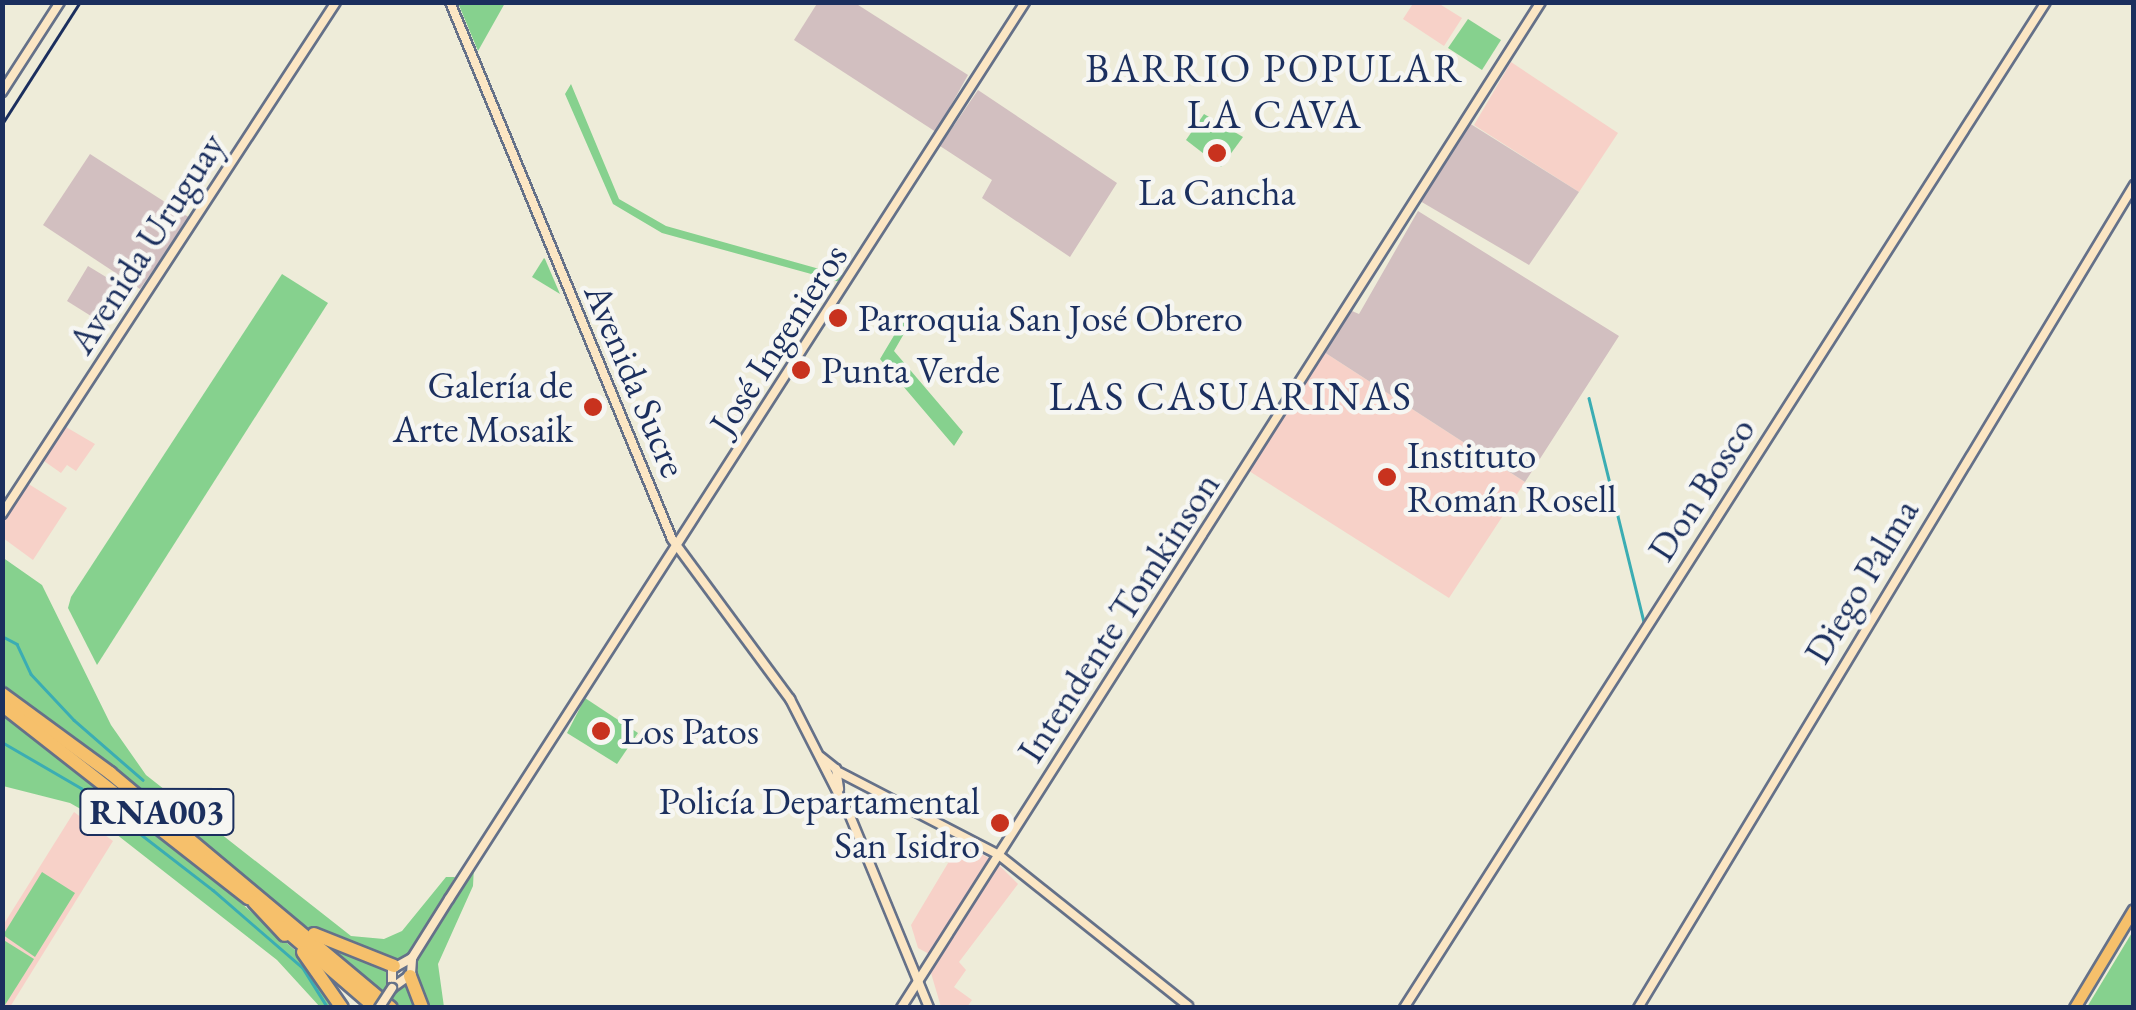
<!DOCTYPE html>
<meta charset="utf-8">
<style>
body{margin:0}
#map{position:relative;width:2136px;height:1010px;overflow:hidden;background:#eeecd9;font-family:"EB Garamond",serif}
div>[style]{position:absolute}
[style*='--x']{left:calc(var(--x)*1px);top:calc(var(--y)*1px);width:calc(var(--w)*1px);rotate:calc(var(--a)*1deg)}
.built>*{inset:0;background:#f7d1c8}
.industrial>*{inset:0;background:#d2bfc0}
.green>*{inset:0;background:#86d18e}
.stream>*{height:2.5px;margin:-1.25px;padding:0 1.25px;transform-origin:1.25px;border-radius:1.25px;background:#3badb3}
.roads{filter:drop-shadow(2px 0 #657189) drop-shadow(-2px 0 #657189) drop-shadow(0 2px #657189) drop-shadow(0 -2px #657189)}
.secondary>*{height:8px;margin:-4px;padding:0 4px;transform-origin:4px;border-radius:4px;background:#fbe6c4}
.primary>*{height:10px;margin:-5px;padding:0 5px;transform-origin:5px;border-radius:5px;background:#f6c06b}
.highway>*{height:12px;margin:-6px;padding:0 6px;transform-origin:6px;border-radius:6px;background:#f6c06b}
.rail>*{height:2.5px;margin:-1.25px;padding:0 1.25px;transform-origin:1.25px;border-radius:1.25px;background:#1b2f5e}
.bridges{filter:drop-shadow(2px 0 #657189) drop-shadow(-2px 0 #657189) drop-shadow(0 2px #657189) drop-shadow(0 -2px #657189)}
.secondary-bridge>*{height:8px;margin:-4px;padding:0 4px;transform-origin:4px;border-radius:4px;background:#fbe6c4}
.dots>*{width:28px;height:28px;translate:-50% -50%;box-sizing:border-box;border:5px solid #f6f6f2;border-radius:50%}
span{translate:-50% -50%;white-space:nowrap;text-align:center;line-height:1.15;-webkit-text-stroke:9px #f6f6f2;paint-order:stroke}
.shield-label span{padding:2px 8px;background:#f6f6f2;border:2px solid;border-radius:8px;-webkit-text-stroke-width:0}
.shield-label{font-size:35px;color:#1b2f5e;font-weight:700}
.poi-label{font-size:38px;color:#1b2f5e}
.left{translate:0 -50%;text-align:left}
.right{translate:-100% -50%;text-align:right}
.street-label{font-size:38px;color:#1b2f5e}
.neighbourhood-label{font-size:40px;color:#1b2f5e;letter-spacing:2.5px}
.frame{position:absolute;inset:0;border:5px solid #1b2f5e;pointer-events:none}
</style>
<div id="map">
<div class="built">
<i style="clip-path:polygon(1414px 2px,1438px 3px,1462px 18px,1444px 46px,1403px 19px)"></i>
<i style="clip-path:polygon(1511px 62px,1618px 133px,1579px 192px,1474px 125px)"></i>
<i style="clip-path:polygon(1324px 352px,1525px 482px,1449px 598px,1249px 471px)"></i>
<i style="clip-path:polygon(66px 427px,95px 444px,76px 471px,67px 465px,61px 473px,44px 461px)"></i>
<i style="clip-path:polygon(27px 483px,67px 508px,33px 560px,3px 538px,3px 522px)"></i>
<i style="clip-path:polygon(74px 812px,113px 841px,10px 1007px,3px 1007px,2px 927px)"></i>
<i style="clip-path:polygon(960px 843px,989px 858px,931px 955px,918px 948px,911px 925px)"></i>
<i style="clip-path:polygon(999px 865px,1018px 884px,959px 962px,966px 970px,954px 987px,972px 1000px,967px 1007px,941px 1007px,931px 973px)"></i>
</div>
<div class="industrial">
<i style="clip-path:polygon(818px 2px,855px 3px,968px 75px,936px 132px,794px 40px)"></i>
<i style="clip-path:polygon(978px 90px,1117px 183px,1070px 257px,982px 198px,992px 180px,940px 146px)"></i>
<i style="clip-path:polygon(1469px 123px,1579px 192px,1529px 265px,1420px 201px)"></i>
<i style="clip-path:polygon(90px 154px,190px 218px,140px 289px,43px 225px)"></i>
<i style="clip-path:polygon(1418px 211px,1619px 336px,1525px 482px,1324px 352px,1352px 311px,1359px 314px)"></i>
<i style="clip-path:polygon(88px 266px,129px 291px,107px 326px,67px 301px)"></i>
</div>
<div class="green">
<i style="clip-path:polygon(458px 3px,505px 3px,478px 51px)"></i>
<i style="clip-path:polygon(1468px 19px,1501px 40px,1482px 70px,1448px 48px)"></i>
<i style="clip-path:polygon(571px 84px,619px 199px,666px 226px,848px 277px,844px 283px,662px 233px,613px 204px,565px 94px)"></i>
<i style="clip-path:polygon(1204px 114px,1243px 137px,1221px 167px,1186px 140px)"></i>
<i style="clip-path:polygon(544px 258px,545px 259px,560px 294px,532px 277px)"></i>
<i style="clip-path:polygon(282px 274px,328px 303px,97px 665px,68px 608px,71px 597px)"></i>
<i style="clip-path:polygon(905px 317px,913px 318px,894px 351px,963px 432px,954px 446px,880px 359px)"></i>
<i style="clip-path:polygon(2px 557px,42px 585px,111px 725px,146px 775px,351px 936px,384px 939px,402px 931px,446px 877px,455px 877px,412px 953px,395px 962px,338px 946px,290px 916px,4px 686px)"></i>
<i style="clip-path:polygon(585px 698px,638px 733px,617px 764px,567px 733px)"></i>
<i style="clip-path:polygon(3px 715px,233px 896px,296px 951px,335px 1007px,320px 1007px,277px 960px,93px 816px,70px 803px,3px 786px)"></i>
<i style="clip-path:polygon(474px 866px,473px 886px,438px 964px,444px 1007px,426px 1007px,414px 975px,420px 951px)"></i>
<i style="clip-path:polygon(42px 872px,75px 893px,35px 957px,3px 935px)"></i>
<i style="clip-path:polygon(2133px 931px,2133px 1007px,2087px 1007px)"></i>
<i style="clip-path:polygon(2px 939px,34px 959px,5px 1005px,2px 1003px)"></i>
<i style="clip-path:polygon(319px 940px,388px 972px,385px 991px,391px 996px,405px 984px,419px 1007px,397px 1007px)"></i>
</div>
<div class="stream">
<i style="--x:1589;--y:398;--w:231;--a:76.2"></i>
<i style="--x:2;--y:636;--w:17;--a:28"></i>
<i style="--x:17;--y:644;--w:33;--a:65"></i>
<i style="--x:31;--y:674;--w:63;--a:46.9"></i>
<i style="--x:74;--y:720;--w:91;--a:41"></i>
<i style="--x:2;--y:742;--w:91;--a:30.2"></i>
<i style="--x:81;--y:788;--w:167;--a:37.7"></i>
<i style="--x:213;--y:890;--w:119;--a:40.9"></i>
<i style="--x:303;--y:968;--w:47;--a:58"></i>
</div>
<div class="roads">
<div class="secondary">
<i style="--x:450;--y:2;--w:581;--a:67.54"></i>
<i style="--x:672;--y:539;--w:199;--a:53.6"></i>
<i style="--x:790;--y:699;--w:128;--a:63"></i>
<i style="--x:2;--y:92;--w:107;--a:-57.2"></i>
<i style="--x:2;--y:514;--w:611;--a:-56.88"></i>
<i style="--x:821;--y:757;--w:19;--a:39"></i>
<i style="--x:836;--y:769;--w:20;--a:81"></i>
<i style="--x:837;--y:771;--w:182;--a:27.4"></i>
<i style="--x:999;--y:855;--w:242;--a:38.6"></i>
<i style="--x:848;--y:811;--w:213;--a:67.6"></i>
<i style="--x:392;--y:988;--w:24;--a:-36"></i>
<i style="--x:411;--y:974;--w:16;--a:-86"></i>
<i style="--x:412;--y:958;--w:70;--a:-57.9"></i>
<i style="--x:449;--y:899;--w:1066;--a:-57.29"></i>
<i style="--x:392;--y:988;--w:19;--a:-90"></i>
<i style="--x:392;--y:969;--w:23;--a:-29"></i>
<i style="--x:901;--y:1008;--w:1192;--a:-57.54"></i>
<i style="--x:1404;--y:1008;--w:1193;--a:-57.46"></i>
<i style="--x:1638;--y:1008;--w:961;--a:-58.92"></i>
</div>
<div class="primary">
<i style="--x:2075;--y:1008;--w:114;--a:-59"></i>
</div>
<div class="highway">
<i style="--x:2;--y:694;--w:134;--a:36.2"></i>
<i style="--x:110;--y:773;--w:366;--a:39.9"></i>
<i style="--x:2;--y:705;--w:313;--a:38.1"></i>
<i style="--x:254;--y:902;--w:45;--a:46.8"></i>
<i style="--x:282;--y:927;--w:124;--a:40.8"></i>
<i style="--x:314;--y:934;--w:86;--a:21.8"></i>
<i style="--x:303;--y:952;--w:68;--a:55.1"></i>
<i style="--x:410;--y:976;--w:34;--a:69"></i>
</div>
</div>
<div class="rail">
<i style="--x:2;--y:124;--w:145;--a:-57.4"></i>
</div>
<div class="bridges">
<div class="secondary-bridge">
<i style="--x:379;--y:1008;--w:24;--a:-57"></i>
</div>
</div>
<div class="dots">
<i style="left:1217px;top:153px;background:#c8321e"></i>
<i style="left:838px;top:318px;background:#c8321e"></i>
<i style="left:801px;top:370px;background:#c8321e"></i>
<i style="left:593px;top:407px;background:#c8321e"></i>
<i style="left:1387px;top:477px;background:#c8321e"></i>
<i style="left:601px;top:731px;background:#c8321e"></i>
<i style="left:1000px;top:823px;background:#c8321e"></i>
</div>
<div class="shield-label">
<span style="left:157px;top:812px">RNA003</span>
</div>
<div class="poi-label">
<span style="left:1217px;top:192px">La Cancha</span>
<span class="left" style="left:858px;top:318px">Parroquia San José Obrero</span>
<span class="left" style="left:821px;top:370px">Punta Verde</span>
<span class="right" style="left:573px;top:407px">Galería de<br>Arte Mosaik</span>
<span class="left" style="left:1407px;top:477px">Instituto<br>Román Rosell</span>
<span class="left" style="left:621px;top:731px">Los Patos</span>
<span class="right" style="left:980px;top:823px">Policía Departamental<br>San Isidro</span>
</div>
<div class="street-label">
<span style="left:146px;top:243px;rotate:-57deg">Avenida Uruguay</span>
<span style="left:778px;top:339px;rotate:-57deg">José Ingenieros</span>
<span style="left:636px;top:380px;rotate:67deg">Avenida Sucre</span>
<span style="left:1701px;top:489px;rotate:-57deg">Don Bosco</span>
<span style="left:1861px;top:581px;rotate:-59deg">Diego Palma</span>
<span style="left:1118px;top:617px;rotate:-57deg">Intendente Tomkinson</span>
</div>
<div class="neighbourhood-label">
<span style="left:1275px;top:91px">BARRIO POPULAR<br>LA CAVA</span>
<span style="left:1231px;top:396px">LAS CASUARINAS</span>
</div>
<div class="frame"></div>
</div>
